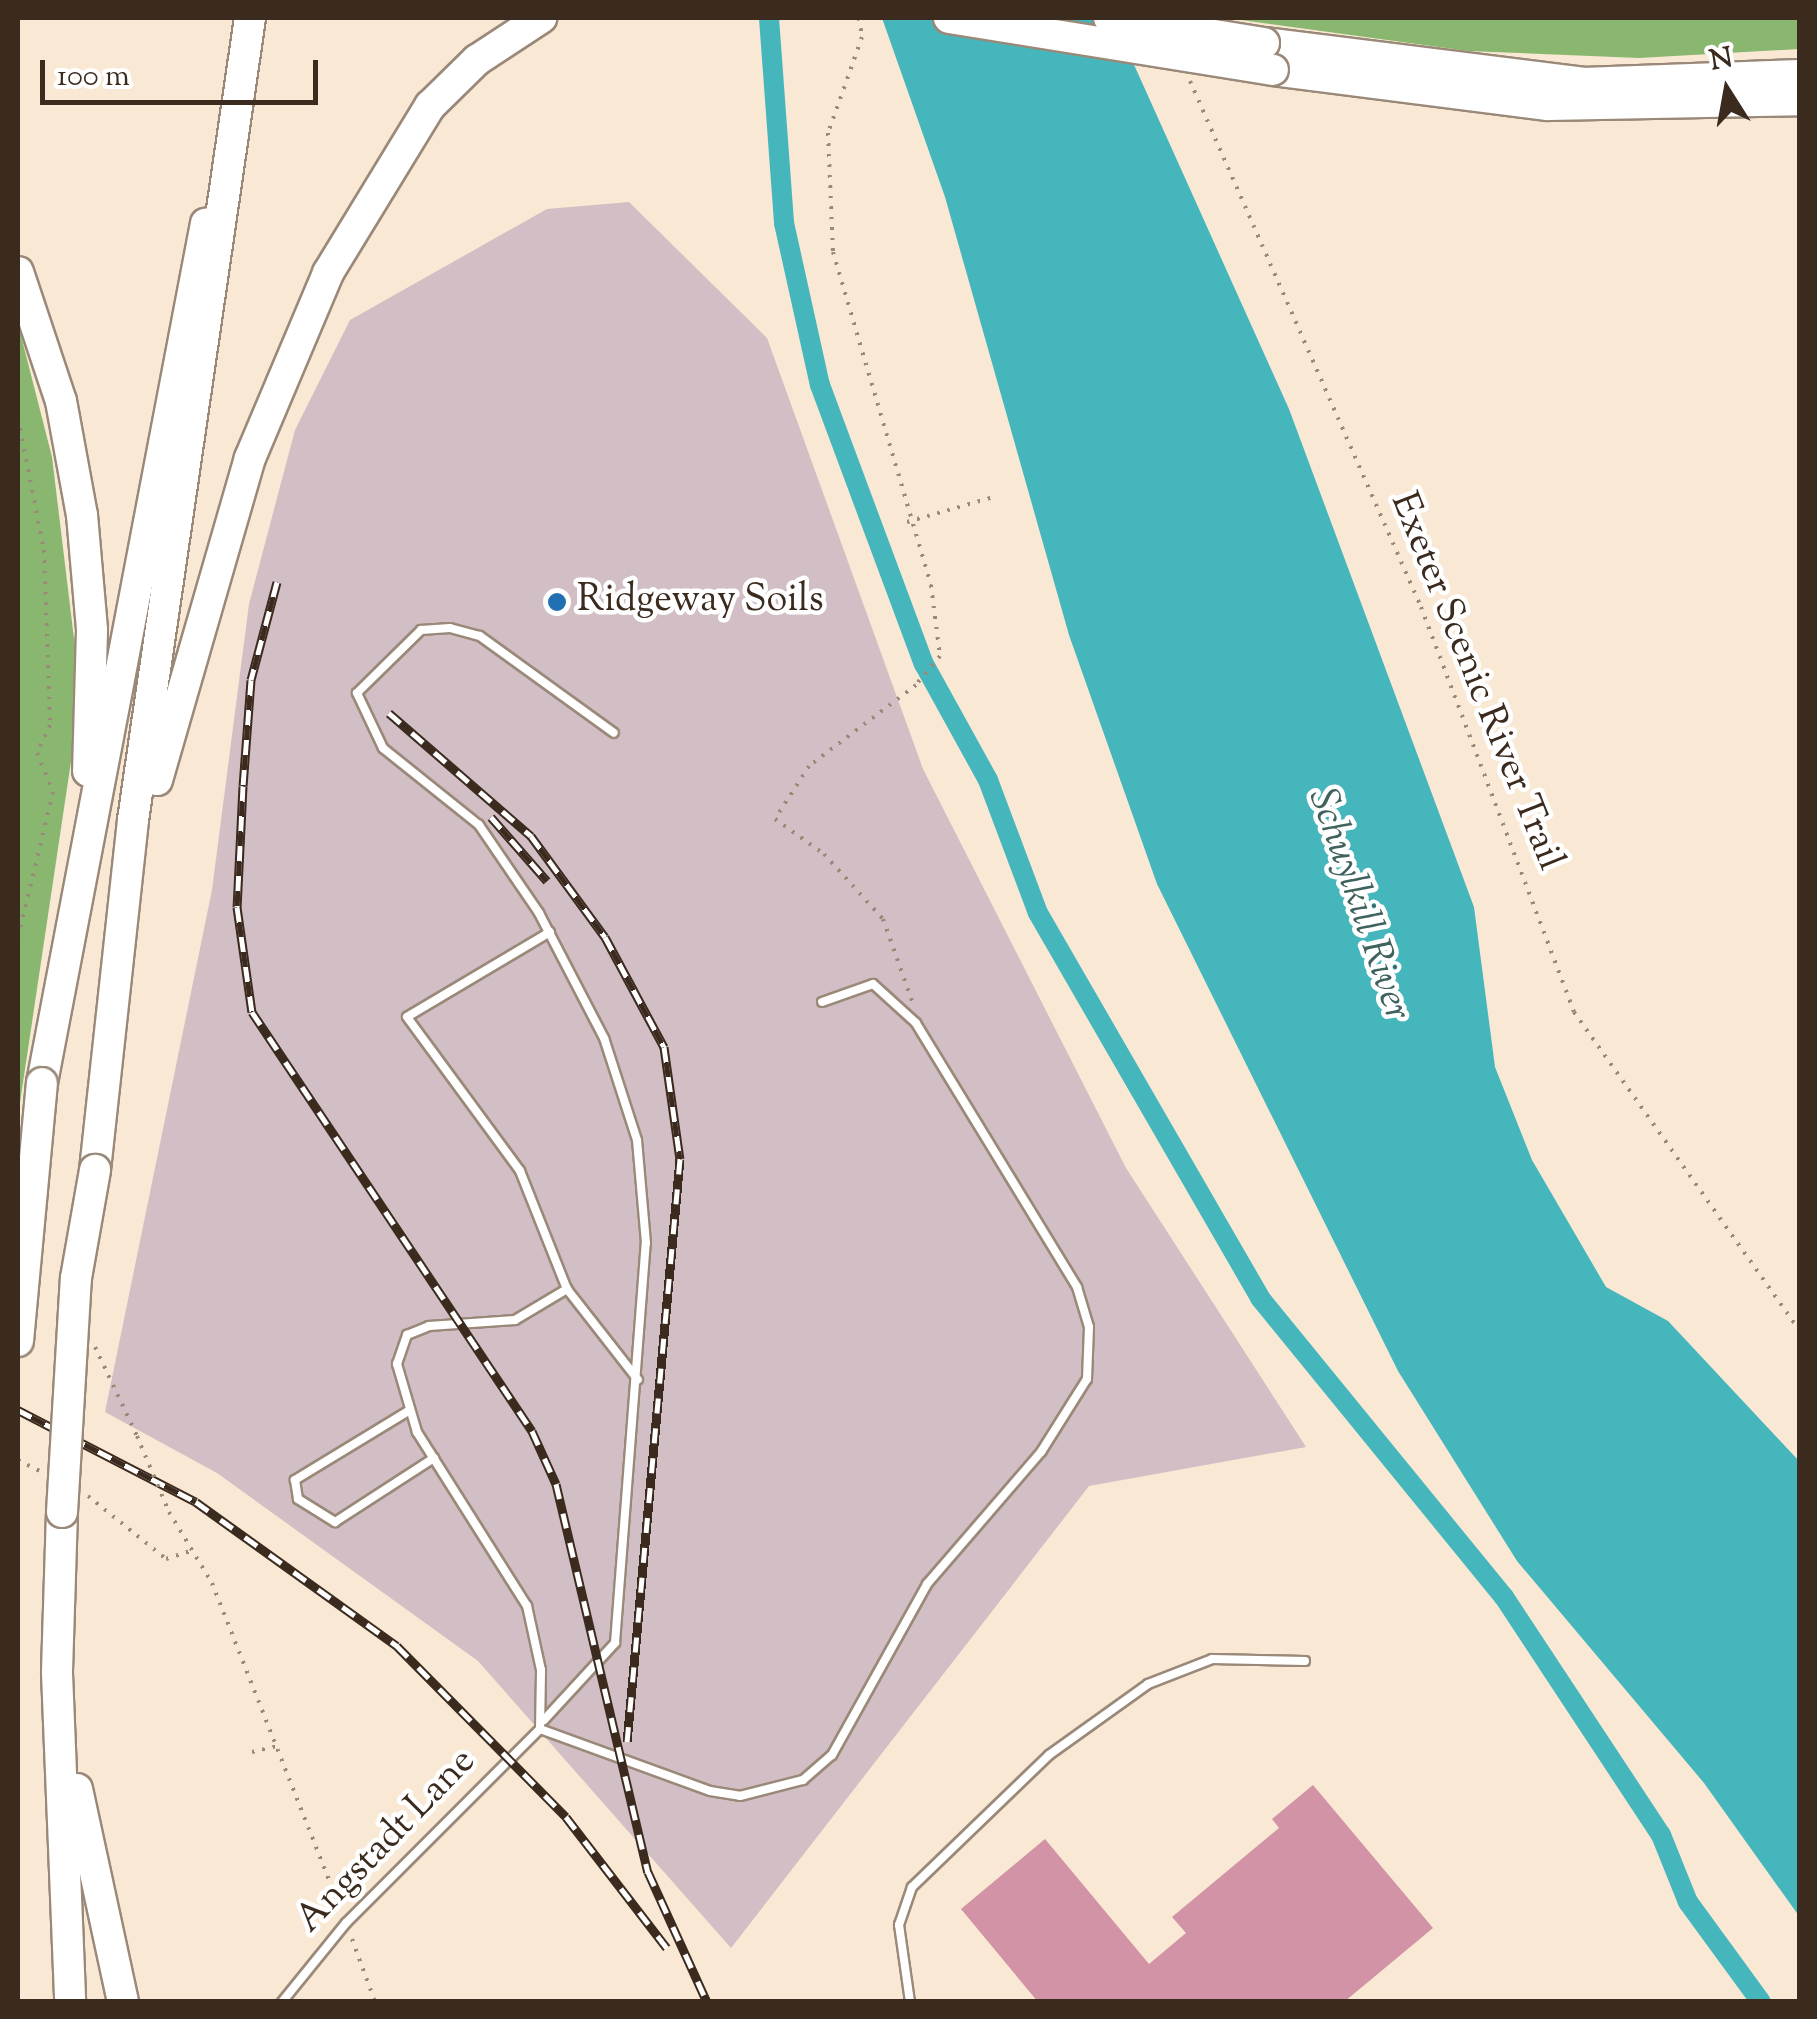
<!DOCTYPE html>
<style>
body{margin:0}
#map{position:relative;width:1817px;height:2019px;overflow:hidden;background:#f8e8d4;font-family:"Sorts Mill Goudy",serif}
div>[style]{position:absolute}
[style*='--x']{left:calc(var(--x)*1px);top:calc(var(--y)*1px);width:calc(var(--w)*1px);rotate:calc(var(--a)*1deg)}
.industrial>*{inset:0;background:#d2bec5}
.forest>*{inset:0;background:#89b76f}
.water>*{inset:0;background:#46b6bd}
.canal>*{height:20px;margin:-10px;padding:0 10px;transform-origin:10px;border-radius:10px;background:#46b6bd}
.building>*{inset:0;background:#d293a6}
.path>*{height:4px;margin-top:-2px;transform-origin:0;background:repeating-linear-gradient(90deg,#9a8979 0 2.5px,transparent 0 10.5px)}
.roads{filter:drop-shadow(2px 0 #9a8979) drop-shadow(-2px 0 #9a8979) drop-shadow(0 2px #9a8979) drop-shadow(0 -2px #9a8979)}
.service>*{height:8px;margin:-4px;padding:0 4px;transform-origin:4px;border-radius:4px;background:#fff}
.motorway>*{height:30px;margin:-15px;padding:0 15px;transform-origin:15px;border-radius:15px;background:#fff}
.rail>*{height:9px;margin-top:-4.5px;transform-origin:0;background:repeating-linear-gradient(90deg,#fff 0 15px,#3b2a1e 0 30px);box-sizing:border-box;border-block:2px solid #3b2a1e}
.path-bridge>*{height:4px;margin-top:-2px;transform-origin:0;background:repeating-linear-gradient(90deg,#9a8979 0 2.5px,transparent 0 10.5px)}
.bridges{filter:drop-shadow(2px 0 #9a8979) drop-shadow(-2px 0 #9a8979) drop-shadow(0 2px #9a8979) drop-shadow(0 -2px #9a8979)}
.motorway-bridge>*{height:30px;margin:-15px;padding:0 15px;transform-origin:15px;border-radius:15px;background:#fff}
.dots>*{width:28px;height:28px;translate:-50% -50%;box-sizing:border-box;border:5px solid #fff;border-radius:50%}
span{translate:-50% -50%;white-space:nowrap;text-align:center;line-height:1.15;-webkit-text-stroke:9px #fff;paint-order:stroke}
.poi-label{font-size:38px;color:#3b2a1e}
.left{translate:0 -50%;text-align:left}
.street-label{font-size:38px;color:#3b2a1e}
.water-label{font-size:40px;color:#3f625e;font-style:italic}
.frame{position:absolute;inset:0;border:20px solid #3b2a1e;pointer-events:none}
.north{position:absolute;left:1677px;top:40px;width:100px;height:100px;-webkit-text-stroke:8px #fff;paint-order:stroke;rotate:349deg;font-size:28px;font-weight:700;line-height:40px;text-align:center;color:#3b2a1e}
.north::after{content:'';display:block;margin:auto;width:35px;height:45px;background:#3b2a1e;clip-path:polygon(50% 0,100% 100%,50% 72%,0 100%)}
.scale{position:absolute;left:40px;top:60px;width:278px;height:45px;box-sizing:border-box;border:5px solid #3b2a1e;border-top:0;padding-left:12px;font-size:30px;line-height:35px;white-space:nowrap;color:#3b2a1e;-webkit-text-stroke:8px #fff;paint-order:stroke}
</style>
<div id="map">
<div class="industrial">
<i style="clip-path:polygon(629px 202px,767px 338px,923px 769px,1126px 1168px,1306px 1447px,1089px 1486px,731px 1948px,478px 1661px,217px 1473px,105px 1412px,212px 890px,249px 604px,295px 430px,350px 320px,547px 209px)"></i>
</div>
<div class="forest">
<i style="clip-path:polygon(1226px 18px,1799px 18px,1799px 49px,1639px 58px,1468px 51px)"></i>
<i style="clip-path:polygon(18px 324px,52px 457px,75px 647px,73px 748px,18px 1116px)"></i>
</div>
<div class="water">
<i style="clip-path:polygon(882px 18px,1113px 18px,1289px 409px,1474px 907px,1495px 1067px,1532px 1160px,1606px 1287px,1668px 1321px,1799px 1461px,1799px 1916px,1704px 1783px,1517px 1561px,1398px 1371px,1157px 884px,1069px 635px,945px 197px)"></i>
</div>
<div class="canal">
<i style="--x:769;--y:18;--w:206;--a:85.8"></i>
<i style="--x:784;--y:223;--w:166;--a:77.5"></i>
<i style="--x:820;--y:385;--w:298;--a:69.6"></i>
<i style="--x:924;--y:664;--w:132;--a:61.1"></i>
<i style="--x:988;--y:780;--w:142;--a:69.4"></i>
<i style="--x:1038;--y:913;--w:444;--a:60"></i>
<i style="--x:1260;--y:1298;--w:386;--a:50.8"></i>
<i style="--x:1504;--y:1597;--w:285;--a:56.6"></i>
<i style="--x:1661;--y:1835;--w:72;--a:68.1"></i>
<i style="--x:1688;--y:1902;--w:124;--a:53.9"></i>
</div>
<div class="building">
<i style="clip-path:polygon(1313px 1785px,1433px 1928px,1344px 2002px,1038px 2002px,961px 1909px,1045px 1839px,1149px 1964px,1186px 1933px,1172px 1917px,1279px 1828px,1272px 1819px)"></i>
</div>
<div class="path">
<i style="--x:859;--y:18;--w:19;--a:81"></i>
<i style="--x:862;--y:37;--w:102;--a:109.5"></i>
<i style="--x:828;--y:133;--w:119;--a:87.6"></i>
<i style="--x:833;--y:252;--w:347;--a:73.6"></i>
<i style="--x:931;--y:585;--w:72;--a:82.8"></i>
<i style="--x:940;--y:656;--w:38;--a:130"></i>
<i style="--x:916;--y:685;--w:134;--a:142.9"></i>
<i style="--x:809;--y:766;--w:63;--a:122.7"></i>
<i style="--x:775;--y:819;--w:60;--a:35.5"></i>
<i style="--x:824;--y:854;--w:88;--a:47.8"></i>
<i style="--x:883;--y:919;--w:87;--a:70.5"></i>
<i style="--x:1190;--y:81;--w:574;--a:66.29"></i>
<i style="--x:1421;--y:607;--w:433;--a:69.3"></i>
<i style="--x:1574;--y:1012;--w:391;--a:54.7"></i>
<i style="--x:18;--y:418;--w:135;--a:78.9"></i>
<i style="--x:44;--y:550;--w:175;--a:88"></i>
<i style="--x:50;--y:725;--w:31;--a:115"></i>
<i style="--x:37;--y:753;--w:42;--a:67.7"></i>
<i style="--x:53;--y:792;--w:150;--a:103.5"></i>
<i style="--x:907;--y:522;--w:94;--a:-16.1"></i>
<i style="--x:95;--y:1347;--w:98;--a:64.7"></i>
<i style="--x:18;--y:1460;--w:25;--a:27"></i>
<i style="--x:88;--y:1496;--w:100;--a:38.9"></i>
<i style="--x:166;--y:1559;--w:25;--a:-18"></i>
<i style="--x:169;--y:1512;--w:83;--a:58.8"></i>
<i style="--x:212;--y:1583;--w:352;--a:68.5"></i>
<i style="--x:252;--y:1752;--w:26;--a:-13"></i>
<i style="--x:352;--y:1939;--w:67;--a:69.9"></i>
</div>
<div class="roads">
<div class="service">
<i style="--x:550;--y:932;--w:166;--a:149.3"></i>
<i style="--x:407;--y:1017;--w:191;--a:53.7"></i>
<i style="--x:520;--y:1171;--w:127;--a:68.3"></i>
<i style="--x:567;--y:1289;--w:115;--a:52"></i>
<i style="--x:410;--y:1410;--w:135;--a:148.7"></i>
<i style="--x:295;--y:1480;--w:19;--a:81"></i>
<i style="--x:298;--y:1499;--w:44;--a:31.9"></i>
<i style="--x:335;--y:1522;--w:118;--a:-32.9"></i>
<i style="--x:544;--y:1720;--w:105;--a:-47.3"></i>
<i style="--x:615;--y:1643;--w:401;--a:-85.6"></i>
<i style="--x:646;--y:1243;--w:103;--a:-95"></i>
<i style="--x:637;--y:1140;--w:107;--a:-107.9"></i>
<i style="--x:604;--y:1038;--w:141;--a:-117.5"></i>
<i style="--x:539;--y:913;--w:107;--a:-124.3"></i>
<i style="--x:479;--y:825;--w:123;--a:-141.3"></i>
<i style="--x:383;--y:748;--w:61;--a:-115.3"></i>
<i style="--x:357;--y:693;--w:90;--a:-44.5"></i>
<i style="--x:421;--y:630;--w:29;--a:-4"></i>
<i style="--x:450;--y:628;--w:31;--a:15"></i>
<i style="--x:480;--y:636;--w:165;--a:35.9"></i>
<i style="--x:540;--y:1729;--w:181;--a:20"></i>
<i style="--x:710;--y:1791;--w:30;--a:9"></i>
<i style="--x:740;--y:1796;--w:65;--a:-14.3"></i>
<i style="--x:803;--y:1780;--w:38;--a:-41"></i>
<i style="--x:832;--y:1755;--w:196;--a:-60.9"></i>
<i style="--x:927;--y:1584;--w:174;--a:-49.2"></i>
<i style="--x:1041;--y:1452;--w:86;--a:-57.8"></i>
<i style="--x:1087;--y:1379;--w:52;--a:-87.8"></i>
<i style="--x:1089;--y:1327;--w:42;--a:-106.7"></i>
<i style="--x:1077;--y:1287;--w:309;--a:-121.4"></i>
<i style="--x:916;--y:1023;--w:58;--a:-137.8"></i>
<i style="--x:873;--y:984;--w:54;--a:160.6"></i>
<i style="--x:282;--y:2002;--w:102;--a:-51"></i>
<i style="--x:346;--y:1923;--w:274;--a:-45"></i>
<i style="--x:540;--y:1729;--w:59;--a:-89"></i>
<i style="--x:541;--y:1670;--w:66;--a:-102.3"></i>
<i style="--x:527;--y:1606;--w:206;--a:-122.3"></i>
<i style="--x:417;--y:1432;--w:71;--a:-106.4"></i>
<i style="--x:397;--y:1364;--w:31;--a:-71"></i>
<i style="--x:407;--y:1335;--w:24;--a:-22"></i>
<i style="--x:429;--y:1326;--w:86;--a:-4"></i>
<i style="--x:515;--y:1320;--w:61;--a:-30.8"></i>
<i style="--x:910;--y:2002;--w:78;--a:-98.1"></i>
<i style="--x:899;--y:1925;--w:40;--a:-71.1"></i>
<i style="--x:912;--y:1887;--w:190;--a:-43.9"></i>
<i style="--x:1049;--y:1755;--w:122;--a:-35.6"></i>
<i style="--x:1148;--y:1684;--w:69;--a:-21.3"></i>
<i style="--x:1212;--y:1659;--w:93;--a:1.2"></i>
</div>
<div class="motorway">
<i style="--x:1264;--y:43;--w:321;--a:7.1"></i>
<i style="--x:1583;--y:83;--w:217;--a:-2.1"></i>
<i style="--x:1273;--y:70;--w:277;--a:7.3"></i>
<i style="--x:1548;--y:105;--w:252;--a:-1.1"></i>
<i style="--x:18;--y:272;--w:136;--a:71.6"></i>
<i style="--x:61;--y:401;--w:116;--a:79.6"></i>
<i style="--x:82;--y:515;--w:115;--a:85"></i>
<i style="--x:92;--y:630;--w:141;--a:91.6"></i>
<i style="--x:157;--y:780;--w:335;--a:-73.9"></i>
<i style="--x:250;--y:458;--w:201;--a:-67.1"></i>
<i style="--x:328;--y:273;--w:196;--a:-58.6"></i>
<i style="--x:430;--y:106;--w:66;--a:-44.4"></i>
<i style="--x:477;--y:60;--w:77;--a:-33.3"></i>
<i style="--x:42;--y:1083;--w:875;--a:-79.2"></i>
<i style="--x:95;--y:1170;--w:352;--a:-83.8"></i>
<i style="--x:133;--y:820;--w:810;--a:-81.7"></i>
<i style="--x:62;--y:1512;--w:161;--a:91.8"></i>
<i style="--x:57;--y:1673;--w:329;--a:87.7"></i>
<i style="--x:77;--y:1789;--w:218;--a:77.8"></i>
</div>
</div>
<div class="rail">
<i style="--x:277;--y:582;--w:101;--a:104.9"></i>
<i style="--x:251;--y:680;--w:106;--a:94.3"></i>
<i style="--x:243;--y:786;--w:121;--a:92.8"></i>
<i style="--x:237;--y:907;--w:106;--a:81.9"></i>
<i style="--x:252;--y:1012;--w:504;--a:56.25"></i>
<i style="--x:532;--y:1431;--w:58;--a:65.6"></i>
<i style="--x:556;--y:1484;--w:399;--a:76.7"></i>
<i style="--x:648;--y:1872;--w:143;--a:65.6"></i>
<i style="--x:389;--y:713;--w:188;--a:40.9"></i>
<i style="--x:531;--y:836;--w:125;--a:53.8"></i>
<i style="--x:605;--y:937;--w:125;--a:61.8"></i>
<i style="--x:664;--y:1047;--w:113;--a:81.9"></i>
<i style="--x:680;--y:1159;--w:585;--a:95.19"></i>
<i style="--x:491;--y:817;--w:85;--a:48.8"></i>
<i style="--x:18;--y:1410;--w:200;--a:27.3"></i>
<i style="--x:196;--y:1502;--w:247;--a:35.6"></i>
<i style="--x:397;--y:1646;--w:240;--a:45.3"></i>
<i style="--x:566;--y:1817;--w:165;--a:52.4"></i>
</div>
<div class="path-bridge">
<i style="--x:137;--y:1436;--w:82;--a:67.2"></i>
</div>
<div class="bridges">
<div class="motorway-bridge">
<i style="--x:949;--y:18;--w:328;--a:9.1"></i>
<i style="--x:1109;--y:18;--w:157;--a:9.2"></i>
<i style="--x:18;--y:1341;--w:259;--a:-84.7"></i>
<i style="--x:62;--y:1512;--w:234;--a:-86.6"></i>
<i style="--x:76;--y:1278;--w:110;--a:-80"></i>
</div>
</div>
<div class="dots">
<i style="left:557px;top:602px;background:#1f6fb2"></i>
</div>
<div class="poi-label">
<span class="left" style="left:577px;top:602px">Ridgeway Soils</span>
</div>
<div class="street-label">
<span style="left:1475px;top:682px;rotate:68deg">Exeter Scenic River Trail</span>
<span style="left:387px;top:1842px;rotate:-46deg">Angstadt Lane</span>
</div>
<div class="water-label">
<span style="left:1358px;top:905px;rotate:71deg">Schuylkill River</span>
</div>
<div class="frame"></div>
<div class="north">N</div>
<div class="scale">100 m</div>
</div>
